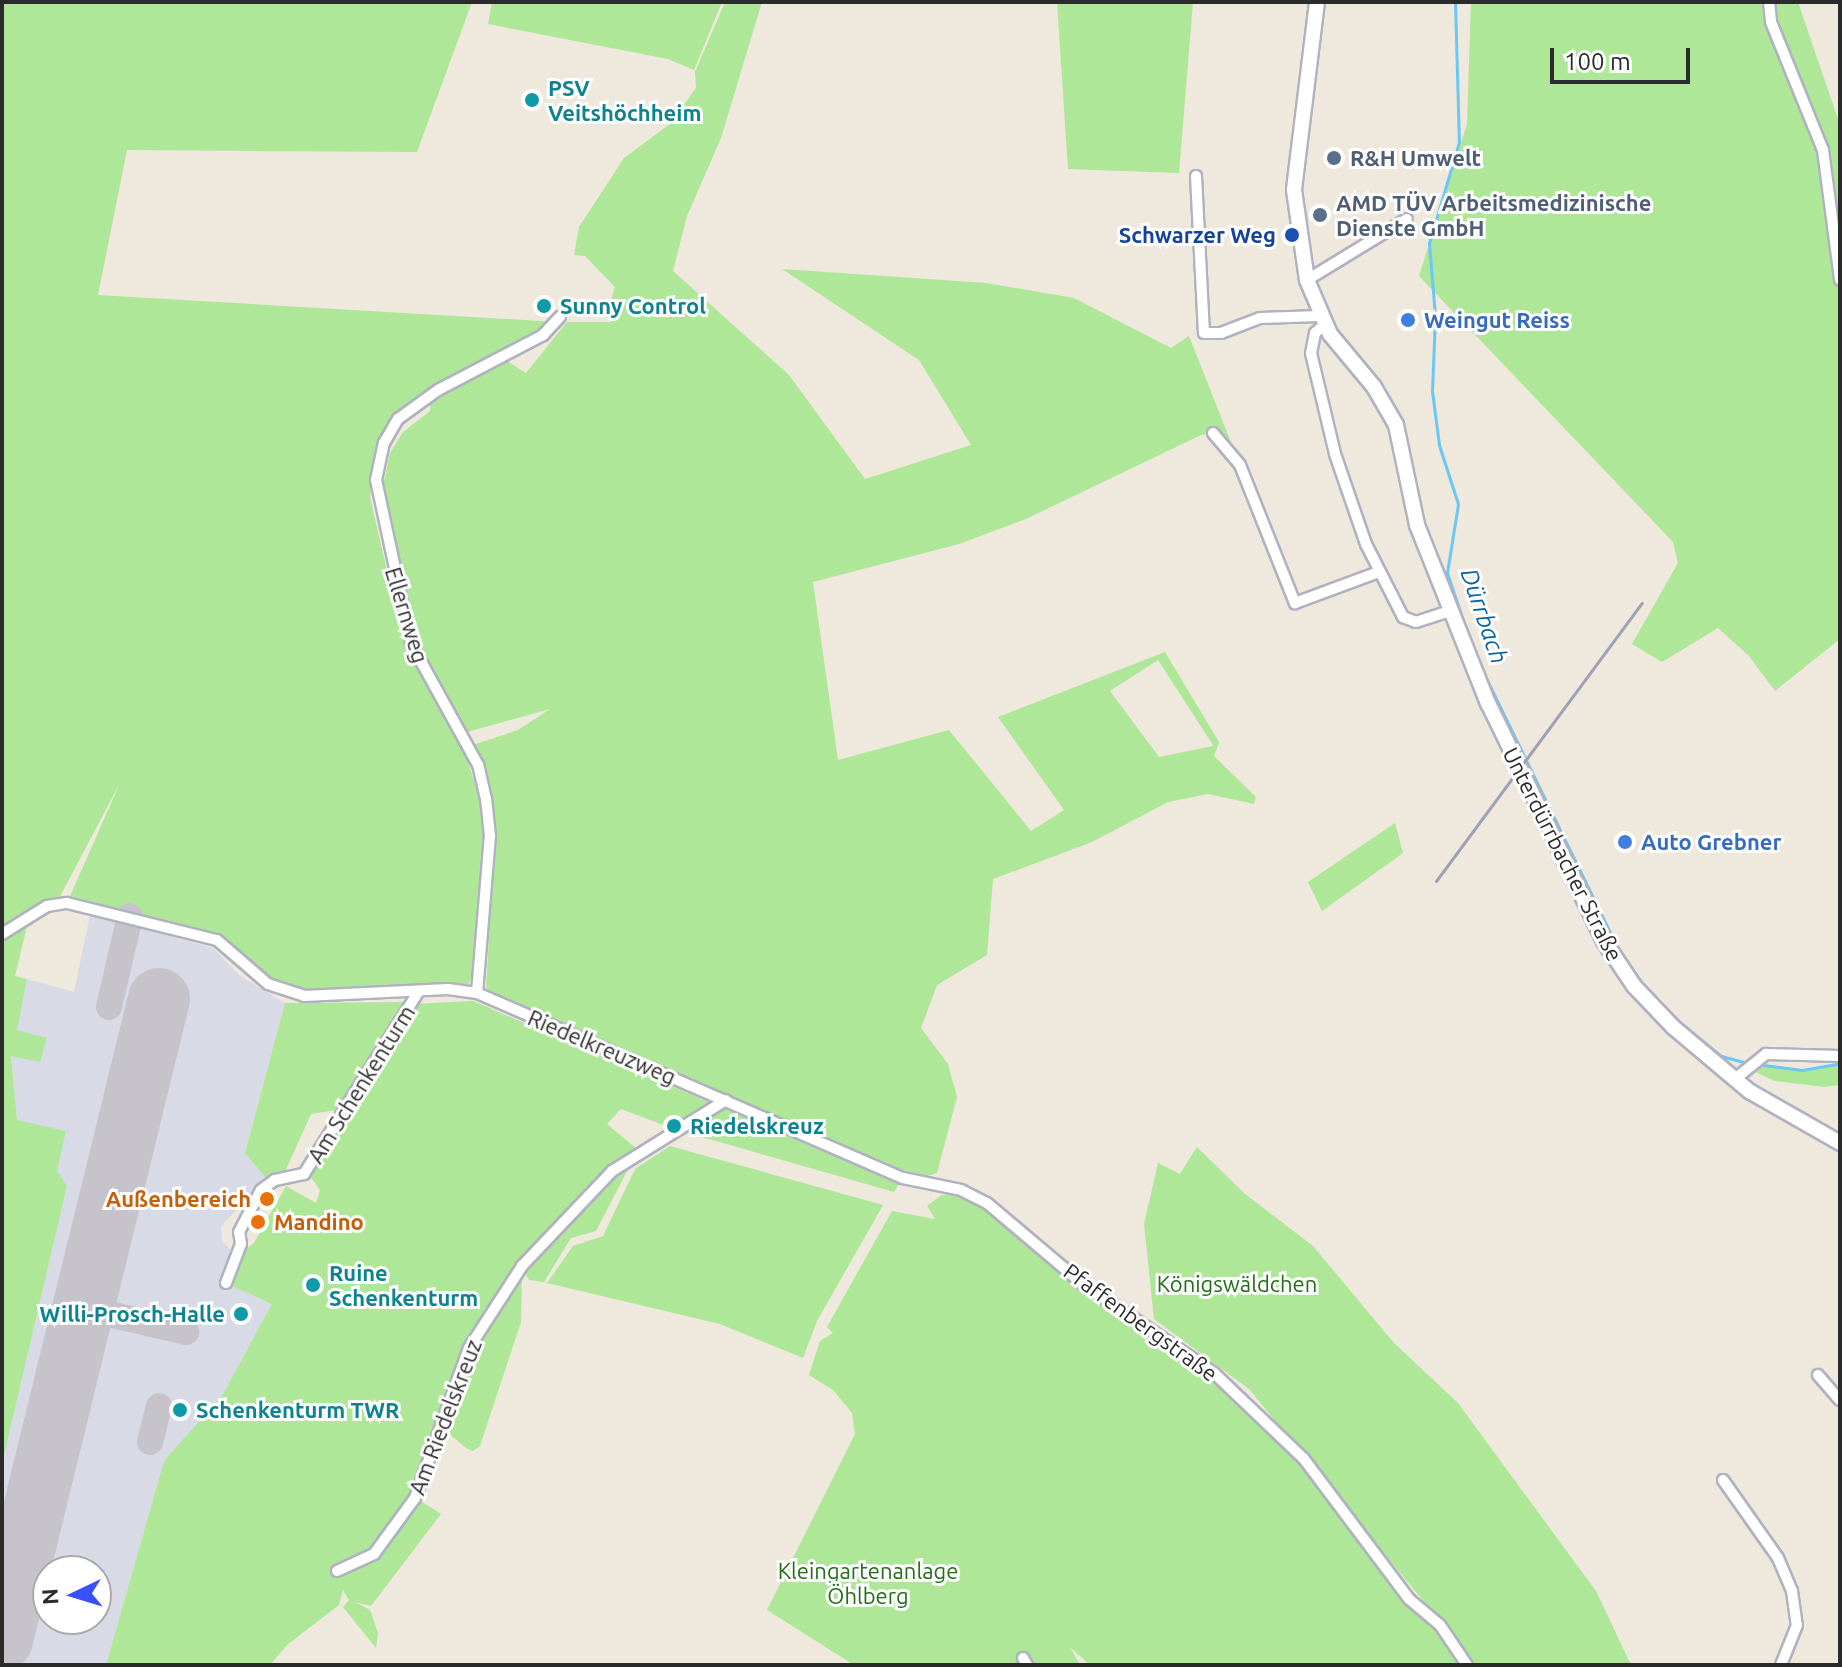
<!DOCTYPE html>
<meta charset="utf-8">
<style>
body{margin:0}
#map{position:relative;width:1842px;height:1667px;overflow:hidden;background:#eee8dd;font-family:Ubuntu,sans-serif}
div>[style]{position:absolute}
[style*='--x']{left:calc(var(--x)*1px);top:calc(var(--y)*1px);width:calc(var(--w)*1px);rotate:calc(var(--a)*1deg)}
.airport>*{inset:0;background:#d8dae6}
.green>*{inset:0;background:#ade797}
.stream>*{height:3px;margin:-1.5px;padding:0 1.5px;transform-origin:1.5px;border-radius:1.5px;background:#6bc7f5}
.taxiway>*{height:26px;margin:-13px;padding:0 13px;transform-origin:13px;border-radius:13px;background:#c6c4ca}
.runway>*{height:62px;margin:-31px;padding:0 31px;transform-origin:31px;border-radius:31px;background:#c6c4ca}
.roads{filter:drop-shadow(2px 0 #b1b2c0) drop-shadow(-2px 0 #b1b2c0) drop-shadow(0 2px #b1b2c0) drop-shadow(0 -2px #b1b2c0)}
.minor>*{height:10px;margin:-5px;padding:0 5px;transform-origin:5px;border-radius:5px;background:#fff}
.tertiary>*{height:14px;margin:-7px;padding:0 7px;transform-origin:7px;border-radius:7px;background:#fff}
.rail>*{height:3px;margin:-1.5px;padding:0 1.5px;transform-origin:1.5px;border-radius:1.5px;background:#9fa1b7}
.dots>*{width:22px;height:22px;translate:-50% -50%;box-sizing:border-box;border:4px solid #fff;border-radius:50%}
span{translate:-50% -50%;white-space:nowrap;text-align:center;line-height:1.15;-webkit-text-stroke:6px #fff;paint-order:stroke}
.culture-label{font-size:22px;color:#0d838f;font-weight:700}
.left{translate:0 -50%;text-align:left}
.right{translate:-100% -50%;text-align:right}
.service-label{font-size:22px;color:#4e5e75;font-weight:700}
.transit-label{font-size:22px;color:#164399;font-weight:700}
.shop-label{font-size:22px;color:#366cbe;font-weight:700}
.street-label{font-size:22px;color:#2b2b2b}
.food-label{font-size:22px;color:#c56008;font-weight:700}
.park-label{font-size:22px;color:#236d17}
.water-label{font-size:24px;color:#0763a4;font-style:italic}
.frame{position:absolute;inset:0;border:4px solid #2b2b2b;pointer-events:none}
.north{position:absolute;left:32px;top:1555px;width:80px;height:80px;box-sizing:border-box;background:#fff;border:2px solid #aaa;border-radius:50%;rotate:266deg;font-size:22px;font-weight:700;line-height:32px;text-align:center;color:#2b2b2b}
.north::after{content:'';display:block;margin:auto;width:28px;height:36px;background:#3950ff;clip-path:polygon(50% 0,100% 100%,50% 72%,0 100%)}
.scale{position:absolute;left:1550px;top:48px;width:140px;height:36px;box-sizing:border-box;border:4px solid #2b2b2b;border-top:0;padding-left:10px;font-size:24px;line-height:28px;white-space:nowrap;color:#2b2b2b;-webkit-text-stroke:6px #fff;paint-order:stroke}
</style>
<div id="map">
<div class="airport">
<i style="clip-path:polygon(evenodd,90px 915px,213px 948px,240px 976px,285px 1003px,245px 1152px,267px 1179px,221px 1226px,222px 1241px,233px 1252px,222px 1281px,272px 1304px,223px 1394px,164px 1461px,106px 1665px,2px 1665px,2px 1464px,67px 1186px,56px 1171px,66px 1131px,17px 1121px,11px 1055px,27px 979px,74px 992px,90px 915px,48px 1571px,96px 1571px,96px 1619px,48px 1619px,48px 1571px)"></i>
</div>
<div class="green">
<i style="clip-path:polygon(evenodd,2px 2px,472px 2px,417px 152px,127px 150px,98px 295px,557px 322px,546px 337px,507px 361px,526px 373px,567px 322px,612px 322px,606px 316px,615px 287px,585px 256px,574px 255px,579px 227px,624px 158px,670px 124px,696px 88px,695px 72px,725px 2px,762px 2px,721px 138px,687px 216px,673px 271px,789px 375px,865px 479px,971px 445px,919px 360px,782px 269px,986px 283px,1074px 298px,1171px 348px,1189px 336px,1240px 465px,1214px 433px,1201px 435px,1026px 519px,959px 544px,813px 582px,838px 760px,949px 730px,1031px 831px,1064px 810px,998px 717px,1165px 652px,1219px 742px,1214px 756px,1256px 797px,1254px 804px,1208px 794px,1168px 802px,1092px 842px,993px 879px,987px 955px,937px 985px,921px 1028px,948px 1064px,957px 1097px,937px 1173px,927px 1176px,888px 1166px,492px 995px,486px 987px,495px 833px,486px 777px,473px 745px,518px 730px,550px 709px,467px 732px,429px 671px,381px 495px,390px 453px,403px 432px,430px 411px,431px 399px,410px 412px,389px 434px,377px 456px,370px 497px,398px 618px,415px 664px,466px 755px,480px 801px,485px 861px,471px 979px,467px 987px,297px 992px,268px 984px,217px 940px,67px 903px,120px 783px,57px 902px,29px 918px,15px 976px,27px 979px,17px 1030px,47px 1038px,40px 1062px,11px 1056px,17px 1120px,66px 1131px,57px 1171px,67px 1186px,2px 1464px,2px 2px,1158px 660px,1213px 745px,1213px 746px,1159px 757px,1110px 691px,1158px 660px)"></i>
<i style="clip-path:polygon(492px 2px,722px 2px,694px 70px,668px 59px,488px 24px)"></i>
<i style="clip-path:polygon(1057px 2px,1193px 2px,1179px 173px,1068px 169px)"></i>
<i style="clip-path:polygon(1471px 2px,1798px 2px,1840px 125px,1840px 639px,1775px 691px,1749px 656px,1718px 628px,1662px 662px,1632px 644px,1678px 563px,1673px 542px,1419px 276px,1467px 124px)"></i>
<i style="clip-path:polygon(1395px 823px,1403px 853px,1322px 911px,1308px 882px)"></i>
<i style="clip-path:polygon(473px 1001px,899px 1184px,894px 1192px,674px 1129px,621px 1109px,607px 1124px,638px 1150px,596px 1231px,571px 1238px,544px 1282px,529px 1280px,522px 1268px,521px 1322px,480px 1446px,473px 1451px,466px 1448px,441px 1427px,416px 1498px,441px 1514px,371px 1606px,355px 1602px,370px 1610px,378px 1633px,376px 1648px,343px 1607px,349px 1600px,343px 1590px,339px 1605px,287px 1645px,270px 1665px,106px 1665px,164px 1461px,223px 1394px,272px 1304px,228px 1284px,241px 1253px,254px 1243px,286px 1186px,316px 1203px,320px 1190px,310px 1176px,412px 1004px)"></i>
<i style="clip-path:polygon(405px 1002px,336px 1110px,311px 1114px,284px 1174px,267px 1179px,245px 1153px,285px 1003px)"></i>
<i style="clip-path:polygon(1840px 1063px,1840px 1085px,1824px 1087px,1775px 1081px,1755px 1072px,1757px 1065px,1802px 1070px)"></i>
<i style="clip-path:polygon(670px 1146px,883px 1205px,817px 1321px,803px 1358px,720px 1324px,547px 1283px,573px 1246px,603px 1236px,635px 1169px)"></i>
<i style="clip-path:polygon(1197px 1147px,1245px 1194px,1313px 1246px,1394px 1343px,1458px 1403px,1596px 1591px,1631px 1665px,1476px 1665px,1249px 1389px,1154px 1319px,1144px 1224px,1158px 1163px,1180px 1174px)"></i>
<i style="clip-path:polygon(961px 1190px,987px 1203px,1083px 1284px,1214px 1373px,1304px 1459px,1409px 1599px,1440px 1625px,1467px 1665px,1090px 1665px,1070px 1647px,1080px 1665px,854px 1665px,767px 1610px,855px 1434px,852px 1413px,833px 1390px,809px 1375px,820px 1341px,833px 1333px,827px 1327px,892px 1211px,935px 1219px,927px 1206px,940px 1196px)"></i>
</div>
<div class="stream">
<i style="--x:1455;--y:2;--w:140;--a:88.4"></i>
<i style="--x:1459;--y:142;--w:105;--a:106.5"></i>
<i style="--x:1429;--y:243;--w:73;--a:85.3"></i>
<i style="--x:1435;--y:316;--w:75;--a:92.3"></i>
<i style="--x:1432;--y:391;--w:54;--a:82.6"></i>
<i style="--x:1439;--y:445;--w:62;--a:72.1"></i>
<i style="--x:1458;--y:504;--w:70;--a:99.1"></i>
<i style="--x:1447;--y:573;--w:72;--a:71.3"></i>
<i style="--x:1482;--y:670;--w:310;--a:64"></i>
<i style="--x:1618;--y:949;--w:54;--a:54.8"></i>
<i style="--x:1671;--y:1015;--w:65;--a:39.4"></i>
<i style="--x:1721;--y:1056;--w:28;--a:15"></i>
<i style="--x:1756;--y:1064;--w:46;--a:7.4"></i>
<i style="--x:1802;--y:1070;--w:39;--a:-10"></i>
</div>
<div class="taxiway">
<i style="--x:109;--y:1007;--w:93;--a:-77"></i>
<i style="--x:134;--y:1035;--w:16;--a:14"></i>
<i style="--x:83;--y:1308;--w:106;--a:13.1"></i>
<i style="--x:150;--y:1442;--w:37;--a:-76"></i>
</div>
<div class="runway">
<i style="--x:2;--y:1640;--w:660;--a:-76.24"></i>
</div>
<div class="roads">
<div class="minor">
<i style="--x:1769;--y:2;--w:20;--a:84"></i>
<i style="--x:1771;--y:22;--w:138;--a:67.9"></i>
<i style="--x:1823;--y:150;--w:131;--a:82.5"></i>
<i style="--x:1196;--y:176;--w:157;--a:87.1"></i>
<i style="--x:1204;--y:333;--w:17;--a:0"></i>
<i style="--x:1221;--y:333;--w:42;--a:-21"></i>
<i style="--x:1260;--y:318;--w:59;--a:-1.9"></i>
<i style="--x:1307;--y:280;--w:117;--a:-31.4"></i>
<i style="--x:1324;--y:325;--w:12;--a:138"></i>
<i style="--x:1315;--y:333;--w:20;--a:101"></i>
<i style="--x:1311;--y:353;--w:104;--a:76.6"></i>
<i style="--x:1335;--y:454;--w:95;--a:71"></i>
<i style="--x:1366;--y:544;--w:82;--a:63.1"></i>
<i style="--x:1403;--y:617;--w:14;--a:21"></i>
<i style="--x:1416;--y:622;--w:36;--a:-18"></i>
<i style="--x:1213;--y:433;--w:42;--a:49.8"></i>
<i style="--x:1240;--y:465;--w:149;--a:68.3"></i>
<i style="--x:1295;--y:603;--w:90;--a:-20.3"></i>
<i style="--x:2;--y:934;--w:53;--a:-31.9"></i>
<i style="--x:47;--y:906;--w:20;--a:-9"></i>
<i style="--x:67;--y:903;--w:154;--a:13.9"></i>
<i style="--x:217;--y:940;--w:67;--a:40.8"></i>
<i style="--x:268;--y:984;--w:38;--a:18"></i>
<i style="--x:304;--y:996;--w:144;--a:-2.8"></i>
<i style="--x:448;--y:989;--w:29;--a:8"></i>
<i style="--x:477;--y:993;--w:464;--a:23.5"></i>
<i style="--x:903;--y:1178;--w:59;--a:11.7"></i>
<i style="--x:961;--y:1190;--w:29;--a:27"></i>
<i style="--x:987;--y:1203;--w:126;--a:40.2"></i>
<i style="--x:1083;--y:1284;--w:158;--a:34.2"></i>
<i style="--x:1214;--y:1373;--w:124;--a:43.7"></i>
<i style="--x:1304;--y:1459;--w:175;--a:53.1"></i>
<i style="--x:1409;--y:1599;--w:40;--a:40"></i>
<i style="--x:1440;--y:1625;--w:48;--a:56"></i>
<i style="--x:477;--y:993;--w:158;--a:-85.3"></i>
<i style="--x:490;--y:836;--w:37;--a:-96"></i>
<i style="--x:486;--y:799;--w:35;--a:-103"></i>
<i style="--x:478;--y:765;--w:139;--a:-118.8"></i>
<i style="--x:411;--y:643;--w:167;--a:-102.1"></i>
<i style="--x:376;--y:480;--w:38;--a:-78"></i>
<i style="--x:384;--y:443;--w:28;--a:-60"></i>
<i style="--x:398;--y:419;--w:49;--a:-35.9"></i>
<i style="--x:438;--y:390;--w:119;--a:-27.6"></i>
<i style="--x:543;--y:335;--w:25;--a:-47"></i>
<i style="--x:1735;--y:1079;--w:40;--a:-39"></i>
<i style="--x:1766;--y:1054;--w:74;--a:1.5"></i>
<i style="--x:226;--y:1283;--w:42;--a:-69"></i>
<i style="--x:241;--y:1244;--w:12;--a:-99"></i>
<i style="--x:239;--y:1232;--w:47;--a:-62.4"></i>
<i style="--x:261;--y:1190;--w:17;--a:-36"></i>
<i style="--x:275;--y:1180;--w:30;--a:-12"></i>
<i style="--x:304;--y:1174;--w:216;--a:-57.9"></i>
<i style="--x:1818;--y:1375;--w:33;--a:49"></i>
<i style="--x:1723;--y:1480;--w:95;--a:54.8"></i>
<i style="--x:1778;--y:1558;--w:36;--a:67"></i>
<i style="--x:1792;--y:1591;--w:34;--a:82"></i>
<i style="--x:1797;--y:1625;--w:43;--a:111.8"></i>
<i style="--x:337;--y:1571;--w:41;--a:-24.7"></i>
<i style="--x:374;--y:1554;--w:69;--a:-53.8"></i>
<i style="--x:415;--y:1498;--w:159;--a:-70.2"></i>
<i style="--x:469;--y:1348;--w:98;--a:-57.1"></i>
<i style="--x:522;--y:1266;--w:131;--a:-46.5"></i>
<i style="--x:612;--y:1171;--w:134;--a:-31.9"></i>
<i style="--x:1023;--y:1658;--w:8;--a:60"></i>
</div>
<div class="tertiary">
<i style="--x:1317;--y:2;--w:189;--a:97"></i>
<i style="--x:1294;--y:190;--w:91;--a:81.8"></i>
<i style="--x:1307;--y:280;--w:59;--a:66.9"></i>
<i style="--x:1330;--y:334;--w:69;--a:50.3"></i>
<i style="--x:1374;--y:387;--w:44;--a:59.9"></i>
<i style="--x:1396;--y:425;--w:102;--a:78.1"></i>
<i style="--x:1417;--y:525;--w:192;--a:68.3"></i>
<i style="--x:1488;--y:703;--w:265;--a:64"></i>
<i style="--x:1604;--y:941;--w:54;--a:56.3"></i>
<i style="--x:1634;--y:986;--w:57;--a:46.4"></i>
<i style="--x:1673;--y:1027;--w:99;--a:40.1"></i>
<i style="--x:1749;--y:1091;--w:105;--a:29.7"></i>
</div>
</div>
<div class="rail">
<i style="--x:1436;--y:881;--w:346;--a:-53.5"></i>
</div>
<div class="dots">
<i style="left:532px;top:100px;background:#0f9aa8"></i>
<i style="left:1334px;top:158px;background:#5c6f8a"></i>
<i style="left:1320px;top:215px;background:#5c6f8a"></i>
<i style="left:1292px;top:235px;background:#1a4fb4"></i>
<i style="left:544px;top:306px;background:#0f9aa8"></i>
<i style="left:1408px;top:320px;background:#3f7fe0"></i>
<i style="left:1625px;top:842px;background:#3f7fe0"></i>
<i style="left:674px;top:1126px;background:#0f9aa8"></i>
<i style="left:267px;top:1199px;background:#e8710a"></i>
<i style="left:258px;top:1222px;background:#e8710a"></i>
<i style="left:313px;top:1285px;background:#0f9aa8"></i>
<i style="left:241px;top:1314px;background:#0f9aa8"></i>
<i style="left:180px;top:1410px;background:#0f9aa8"></i>
</div>
<div class="culture-label">
<span class="left" style="left:548px;top:100px">PSV<br>Veitshöchheim</span>
<span class="left" style="left:560px;top:306px">Sunny Control</span>
<span class="left" style="left:690px;top:1126px">Riedelskreuz</span>
<span class="left" style="left:329px;top:1285px">Ruine<br>Schenkenturm</span>
<span class="right" style="left:225px;top:1314px">Willi-Prosch-Halle</span>
<span class="left" style="left:196px;top:1410px">Schenkenturm TWR</span>
</div>
<div class="service-label">
<span class="left" style="left:1350px;top:158px">R&amp;H Umwelt</span>
<span class="left" style="left:1336px;top:215px">AMD TÜV Arbeitsmedizinische<br>Dienste GmbH</span>
</div>
<div class="transit-label">
<span class="right" style="left:1276px;top:235px">Schwarzer Weg</span>
</div>
<div class="shop-label">
<span class="left" style="left:1424px;top:320px">Weingut Reiss</span>
<span class="left" style="left:1641px;top:842px">Auto Grebner</span>
</div>
<div class="street-label">
<span style="left:407px;top:615px;rotate:73deg">Ellernweg</span>
<span style="left:1563px;top:854px;rotate:63deg">Unterdürrbacher Straße</span>
<span style="left:602px;top:1047px;rotate:23deg">Riedelkreuzweg</span>
<span style="left:361px;top:1084px;rotate:-58deg">Am Schenkenturm</span>
<span style="left:1141px;top:1322px;rotate:36deg">Pfaffenbergstraße</span>
<span style="left:445px;top:1417px;rotate:-69deg">Am Riedelskreuz</span>
</div>
<div class="food-label">
<span class="right" style="left:251px;top:1199px">Außenbereich</span>
<span class="left" style="left:274px;top:1222px">Mandino</span>
</div>
<div class="park-label">
<span style="left:1237px;top:1284px">Königswäldchen</span>
<span style="left:868px;top:1583px">Kleingartenanlage<br>Öhlberg</span>
</div>
<div class="water-label">
<span style="left:1484px;top:616px;rotate:71deg">Dürrbach</span>
</div>
<div class="frame"></div>
<div class="north">N</div>
<div class="scale">100 m</div>
</div>
